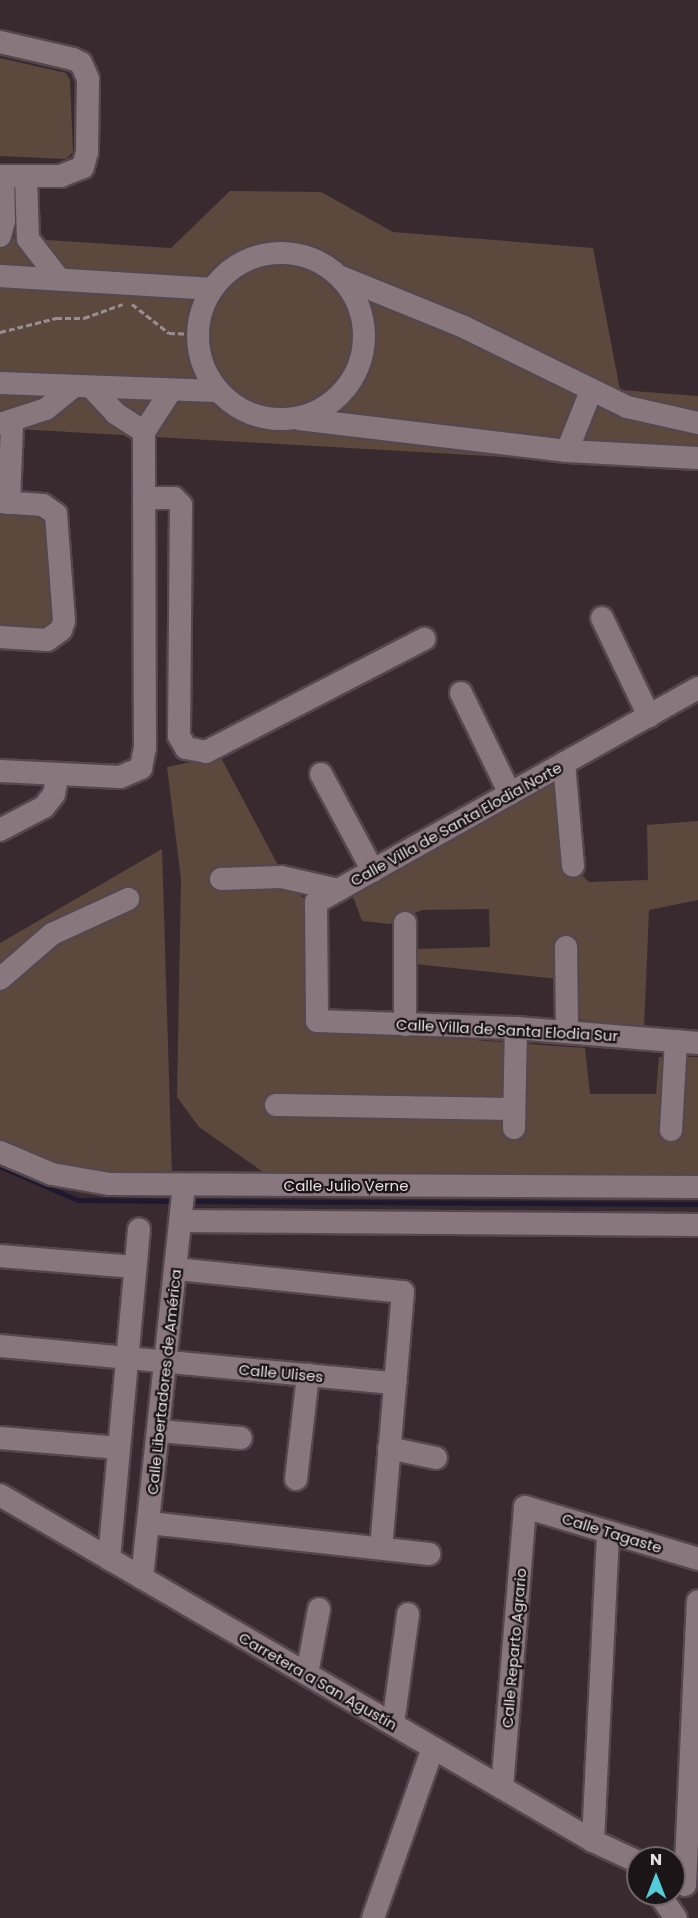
<!DOCTYPE html>
<meta charset="utf-8">
<style>
body{margin:0}
#map{position:relative;width:698px;height:1918px;overflow:hidden;background:#392a30;font-family:Poppins,sans-serif}
div>[style]{position:absolute}
[style*='--x']{left:calc(var(--x)*1px);top:calc(var(--y)*1px);width:calc(var(--w)*1px);rotate:calc(var(--a)*1deg)}
.green>*{inset:0;background:#5c483d}
.stream>*{height:4.5px;margin:-2.25px;padding:0 2.25px;transform-origin:2.25px;border-radius:2.25px;background:#1e192f}
.path>*{height:3px;margin-top:-1.5px;transform-origin:0;background:repeating-linear-gradient(90deg,#998d91 0 6px,transparent 0 9px)}
.roads{filter:drop-shadow(2px 0 #54474d) drop-shadow(-2px 0 #54474d) drop-shadow(0 2px #54474d) drop-shadow(0 -2px #54474d)}
.minor>*{height:22px;margin:-11px;padding:0 11px;transform-origin:11px;border-radius:11px;background:#89777e}
.minor>.ring{margin:-11px;padding:0;box-sizing:content-box;background:none;border:22px solid #89777e;border-radius:50%}
span{translate:-50% -50%;white-space:nowrap;text-align:center;line-height:1.15;-webkit-text-stroke:4.5px #1b1517;paint-order:stroke}
.street-label{font-size:15px;color:#e8dee2}
.north{position:absolute;left:626px;top:1846px;width:60px;height:60px;box-sizing:border-box;background:#1b1517;border:2px solid #6d6568;border-radius:50%;rotate:0deg;font-size:16px;font-weight:700;line-height:24px;text-align:center;color:#e8dee2}
.north::after{content:'';display:block;margin:auto;width:21px;height:27px;background:#52ccd6;clip-path:polygon(50% 0,100% 100%,50% 72%,0 100%)}
</style>
<div id="map">
<div class="green">
<i style="clip-path:polygon(0 58px,66px 73px,70px 80px,73px 152px,66px 159px,0 156px)"></i>
<i style="clip-path:polygon(230px 191px,321px 192px,393px 232px,593px 248px,620px 390px,698px 396px,698px 468px,0 428px,0 237px,171px 248px)"></i>
<i style="clip-path:polygon(0 510px,40px 510px,55px 522px,54px 621px,48px 627px,0 625px)"></i>
<i style="clip-path:polygon(220px 756px,279px 867px,308px 905px,307px 1028px,585px 1048px,590px 1094px,656px 1094px,659px 1057px,698px 1057px,698px 1176px,263px 1172px,199px 1127px,177px 1097px,181px 879px,167px 767px)"></i>
<i style="clip-path:polygon(554px 780px,560px 855px,589px 882px,648px 880px,647px 825px,698px 821px,698px 900px,649px 910px,644px 1028px,578px 1019px,578px 981px,415px 964px,415px 949px,490px 947px,489px 909px,422px 910px,390px 924px,362px 921px,352px 894px)"></i>
<i style="clip-path:polygon(162px 849px,172px 1176px,93px 1175px,41px 1162px,0 1144px,0 943px)"></i>
</div>
<div class="stream">
<i style="--x:0;--y:1166;--w:85;--a:23.6"></i>
<i style="--x:78;--y:1200;--w:98;--a:0.6"></i>
<i style="--x:188;--y:1201;--w:510;--a:0.34"></i>
</div>
<div class="path">
<i style="--x:132;--y:304;--w:47;--a:38.1"></i>
<i style="--x:169;--y:333;--w:28;--a:2"></i>
<i style="--x:0;--y:332;--w:58;--a:-14"></i>
<i style="--x:56;--y:318;--w:28;--a:0"></i>
<i style="--x:84;--y:318;--w:41;--a:-19.7"></i>
</div>
<div class="roads">
<div class="minor">
<i style="--x:0;--y:42;--w:75;--a:13.1"></i>
<i style="--x:73;--y:59;--w:9;--a:27"></i>
<i style="--x:81;--y:63;--w:17;--a:66"></i>
<i style="--x:88;--y:79;--w:73;--a:90.8"></i>
<i style="--x:87;--y:152;--w:16;--a:105"></i>
<i style="--x:83;--y:167;--w:24;--a:158"></i>
<i style="--x:61;--y:176;--w:61;--a:180"></i>
<i style="--x:26;--y:177;--w:62;--a:88.2"></i>
<i style="--x:28;--y:239;--w:51;--a:52.2"></i>
<i style="--x:0;--y:236;--w:16;--a:-75"></i>
<i style="--x:4;--y:221;--w:44;--a:-91.3"></i>
<i class="ring" style="left:198px;top:253px;width:144px;height:144px"></i>
<i style="--x:0;--y:276;--w:211;--a:3.5"></i>
<i style="--x:341;--y:277;--w:133;--a:22.1"></i>
<i style="--x:464;--y:327;--w:182;--a:26.1"></i>
<i style="--x:627;--y:407;--w:73;--a:12.7"></i>
<i style="--x:0;--y:383;--w:216;--a:2.1"></i>
<i style="--x:92;--y:388;--w:34;--a:47"></i>
<i style="--x:115;--y:413;--w:35;--a:33"></i>
<i style="--x:299;--y:419;--w:270;--a:6.8"></i>
<i style="--x:567;--y:451;--w:131;--a:3.1"></i>
<i style="--x:0;--y:424;--w:48;--a:-18.1"></i>
<i style="--x:46;--y:409;--w:35;--a:-39"></i>
<i style="--x:567;--y:451;--w:65;--a:-68.2"></i>
<i style="--x:146;--y:498;--w:28;--a:0"></i>
<i style="--x:174;--y:498;--w:10;--a:45"></i>
<i style="--x:181;--y:505;--w:231;--a:90.5"></i>
<i style="--x:179;--y:736;--w:14;--a:60"></i>
<i style="--x:186;--y:748;--w:20;--a:11"></i>
<i style="--x:206;--y:752;--w:246;--a:-27.4"></i>
<i style="--x:0;--y:502;--w:43;--a:4"></i>
<i style="--x:43;--y:505;--w:16;--a:35"></i>
<i style="--x:56;--y:514;--w:107;--a:85.7"></i>
<i style="--x:64;--y:621;--w:9;--a:108"></i>
<i style="--x:61;--y:630;--w:17;--a:144"></i>
<i style="--x:47;--y:640;--w:47;--a:-176.3"></i>
<i style="--x:9;--y:503;--w:79;--a:-87.8"></i>
<i style="--x:602;--y:618;--w:109;--a:64.4"></i>
<i style="--x:698;--y:688;--w:438;--a:150.7"></i>
<i style="--x:316;--y:902;--w:119;--a:89.5"></i>
<i style="--x:317;--y:1021;--w:199;--a:2"></i>
<i style="--x:516;--y:1028;--w:183;--a:4.7"></i>
<i style="--x:461;--y:693;--w:112;--a:64.1"></i>
<i style="--x:564;--y:763;--w:103;--a:85"></i>
<i style="--x:0;--y:771;--w:120;--a:2.9"></i>
<i style="--x:120;--y:777;--w:23;--a:-23"></i>
<i style="--x:141;--y:768;--w:20;--a:-79"></i>
<i style="--x:145;--y:748;--w:316;--a:-90.2"></i>
<i style="--x:144;--y:432;--w:48;--a:-57"></i>
<i style="--x:321;--y:774;--w:110;--a:61.8"></i>
<i style="--x:0;--y:830;--w:50;--a:-27.6"></i>
<i style="--x:44;--y:807;--w:16;--a:-52"></i>
<i style="--x:54;--y:794;--w:20;--a:-79"></i>
<i style="--x:221;--y:879;--w:60;--a:-1.9"></i>
<i style="--x:281;--y:877;--w:59;--a:12.6"></i>
<i style="--x:566;--y:947;--w:84;--a:89.3"></i>
<i style="--x:0;--y:979;--w:69;--a:-40.9"></i>
<i style="--x:52;--y:934;--w:84;--a:-24.7"></i>
<i style="--x:405;--y:1025;--w:102;--a:-90"></i>
<i style="--x:276;--y:1105;--w:238;--a:1"></i>
<i style="--x:514;--y:1128;--w:100;--a:-88.9"></i>
<i style="--x:671;--y:1130;--w:89;--a:-86.8"></i>
<i style="--x:0;--y:1152;--w:56;--a:22.9"></i>
<i style="--x:52;--y:1174;--w:59;--a:9.8"></i>
<i style="--x:110;--y:1184;--w:588;--a:0.29"></i>
<i style="--x:181;--y:1221;--w:517;--a:0.44"></i>
<i style="--x:0;--y:1256;--w:135;--a:4.7"></i>
<i style="--x:176;--y:1269;--w:228;--a:5.8"></i>
<i style="--x:403;--y:1292;--w:257;--a:94.9"></i>
<i style="--x:0;--y:1346;--w:397;--a:5.4"></i>
<i style="--x:159;--y:1431;--w:82;--a:4.9"></i>
<i style="--x:0;--y:1438;--w:119;--a:4.8"></i>
<i style="--x:389;--y:1448;--w:48;--a:12"></i>
<i style="--x:296;--y:1479;--w:105;--a:-83.4"></i>
<i style="--x:0;--y:1495;--w:687;--a:30.26"></i>
<i style="--x:593;--y:1841;--w:50;--a:25"></i>
<i style="--x:149;--y:1523;--w:282;--a:6.3"></i>
<i style="--x:109;--y:1559;--w:331;--a:-84.8"></i>
<i style="--x:142;--y:1578;--w:394;--a:-83.9"></i>
<i style="--x:307;--y:1674;--w:66;--a:-79.5"></i>
<i style="--x:393;--y:1724;--w:111;--a:-82.2"></i>
<i style="--x:502;--y:1788;--w:282;--a:-85.3"></i>
<i style="--x:525;--y:1507;--w:181;--a:16.7"></i>
<i style="--x:593;--y:1841;--w:309;--a:-87.2"></i>
<i style="--x:685;--y:1885;--w:284;--a:-87.4"></i>
<i style="--x:659;--y:1894;--w:29;--a:55"></i>
<i style="--x:373;--y:1918;--w:180;--a:-70.6"></i>
</div>
</div>
<div class="street-label">
<span style="left:456px;top:824px;rotate:-29deg">Calle Villa de Santa Elodia Norte</span>
<span style="left:507px;top:1030px;rotate:3deg">Calle Villa de Santa Elodia Sur</span>
<span style="left:346px;top:1186px">Calle Julio Verne</span>
<span style="left:281px;top:1373px;rotate:5deg">Calle Ulises</span>
<span style="left:164px;top:1382px;rotate:-84deg">Calle Libertadores de América</span>
<span style="left:612px;top:1533px;rotate:17deg">Calle Tagaste</span>
<span style="left:514px;top:1648px;rotate:-85deg">Calle Reparto Agrario</span>
<span style="left:318px;top:1681px;rotate:30deg">Carretera a San Agustín</span>
</div>
<div class="north">N</div>
</div>
